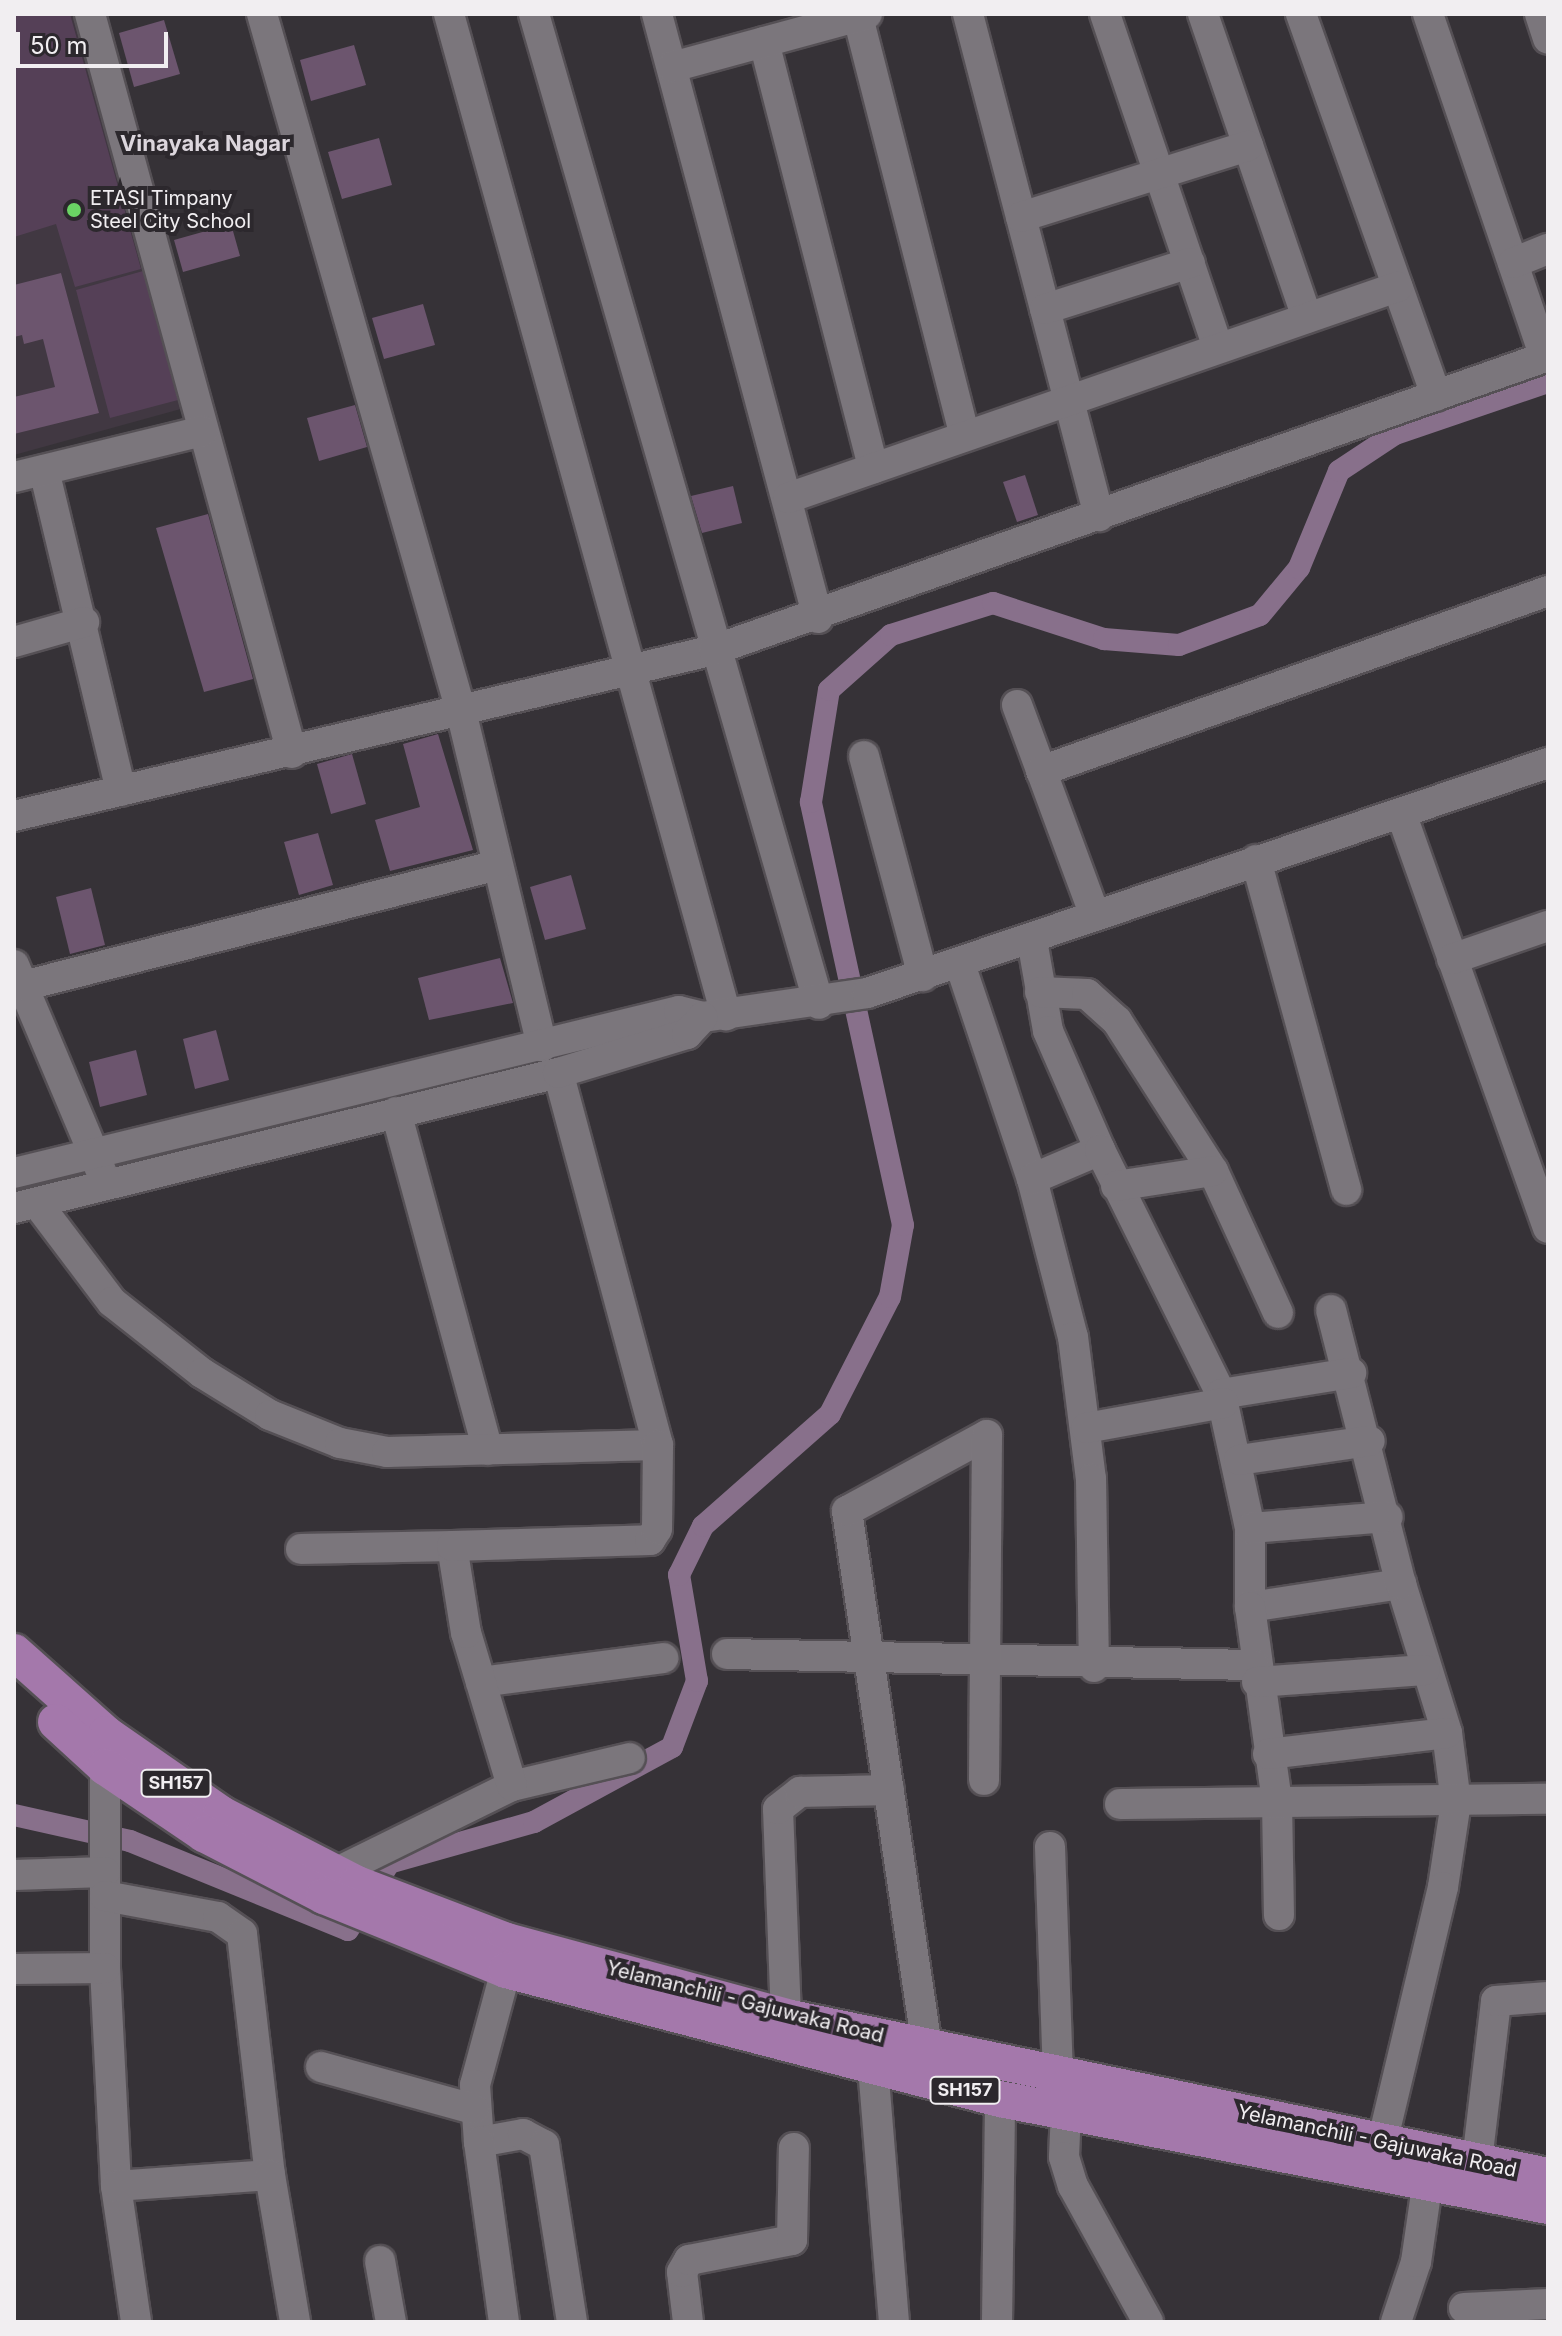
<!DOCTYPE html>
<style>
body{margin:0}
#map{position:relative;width:1562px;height:2336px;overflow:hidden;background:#363237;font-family:Inter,sans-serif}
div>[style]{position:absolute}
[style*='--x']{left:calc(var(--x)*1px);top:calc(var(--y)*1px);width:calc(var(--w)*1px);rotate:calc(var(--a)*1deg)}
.built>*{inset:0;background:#413842}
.green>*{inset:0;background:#554057}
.canal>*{height:22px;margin:-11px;padding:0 11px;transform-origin:11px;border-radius:11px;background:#88708b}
.building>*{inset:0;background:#6c556e}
.roads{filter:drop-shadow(2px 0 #555055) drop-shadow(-2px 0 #555055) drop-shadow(0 2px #555055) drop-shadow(0 -2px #555055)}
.minor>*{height:30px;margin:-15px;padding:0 15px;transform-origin:15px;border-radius:15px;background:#7b767c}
.major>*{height:36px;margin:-18px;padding:0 18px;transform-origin:18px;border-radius:18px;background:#a478ab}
.dots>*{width:22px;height:22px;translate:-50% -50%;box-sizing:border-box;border:4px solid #2c282d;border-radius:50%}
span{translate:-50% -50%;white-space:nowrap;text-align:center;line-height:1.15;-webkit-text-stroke:8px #2c282d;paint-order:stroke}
.shield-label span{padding:2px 6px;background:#2c282d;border:2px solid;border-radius:6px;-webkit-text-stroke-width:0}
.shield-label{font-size:18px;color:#f1eef1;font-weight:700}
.poi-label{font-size:20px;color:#f1eef1}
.left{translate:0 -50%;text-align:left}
.street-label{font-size:20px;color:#f1eef1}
.neighbourhood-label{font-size:22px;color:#dcd6dd;font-weight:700}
.frame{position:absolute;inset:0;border:16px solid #f1eef1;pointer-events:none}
.scale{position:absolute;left:16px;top:32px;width:152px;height:36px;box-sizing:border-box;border:4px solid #f1eef1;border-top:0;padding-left:10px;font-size:24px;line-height:28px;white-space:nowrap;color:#f1eef1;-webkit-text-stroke:6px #2c282d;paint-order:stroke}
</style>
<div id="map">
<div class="built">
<i style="clip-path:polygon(14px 14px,81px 14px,188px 407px,14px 455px)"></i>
</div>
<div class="green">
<i style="clip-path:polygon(14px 14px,70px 14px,141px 269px,75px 287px,56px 224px,14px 237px)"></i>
<i style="clip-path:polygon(143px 271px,178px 400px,110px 418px,76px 290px)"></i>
</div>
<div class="canal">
<i style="--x:14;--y:1815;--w:119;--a:12.6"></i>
<i style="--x:130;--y:1841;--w:235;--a:22.2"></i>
<i style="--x:348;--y:1930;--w:79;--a:-58.5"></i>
<i style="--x:389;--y:1863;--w:151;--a:-15.8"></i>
<i style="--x:534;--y:1822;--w:157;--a:-28.5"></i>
<i style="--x:672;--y:1747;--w:71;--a:-69.3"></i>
<i style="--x:697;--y:1681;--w:108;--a:-99.6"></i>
<i style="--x:679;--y:1575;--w:55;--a:-63.9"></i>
<i style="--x:703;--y:1526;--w:169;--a:-41.4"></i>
<i style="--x:830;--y:1414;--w:131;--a:-62.9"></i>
<i style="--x:890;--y:1297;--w:73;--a:-79.8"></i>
<i style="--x:903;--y:1225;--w:433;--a:-102.3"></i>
<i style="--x:811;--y:802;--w:113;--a:-80.9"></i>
<i style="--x:829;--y:690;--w:83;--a:-41.6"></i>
<i style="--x:891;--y:635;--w:107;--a:-17.4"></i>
<i style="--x:993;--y:603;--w:117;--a:18"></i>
<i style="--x:1104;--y:639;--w:75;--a:4.6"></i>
<i style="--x:1179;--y:645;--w:86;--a:-20.3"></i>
<i style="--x:1260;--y:615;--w:61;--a:-50.3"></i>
<i style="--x:1299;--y:568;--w:105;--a:-67.6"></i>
<i style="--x:1339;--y:471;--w:67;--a:-33.5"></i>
<i style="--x:1395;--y:434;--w:162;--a:-18.8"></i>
</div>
<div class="building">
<i style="clip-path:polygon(164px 20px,180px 74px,134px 87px,119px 33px)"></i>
<i style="clip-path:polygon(354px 45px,366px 85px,311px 101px,300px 60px)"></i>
<i style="clip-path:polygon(379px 138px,392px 185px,342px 199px,328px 152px)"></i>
<i style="clip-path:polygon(231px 224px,240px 256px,183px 272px,174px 240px)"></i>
<i style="clip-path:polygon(61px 273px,99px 413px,14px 434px,14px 397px,55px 387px,43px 339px,24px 344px,22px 335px,14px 337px,14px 285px)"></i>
<i style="clip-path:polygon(423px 304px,435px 345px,384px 359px,372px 318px)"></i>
<i style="clip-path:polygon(355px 405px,367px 447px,319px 461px,307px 418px)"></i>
<i style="clip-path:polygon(1025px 475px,1038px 515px,1017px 522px,1003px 482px)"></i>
<i style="clip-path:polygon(733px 486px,742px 523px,702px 533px,691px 496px)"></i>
<i style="clip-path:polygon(208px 514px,253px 679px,204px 692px,156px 528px)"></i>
<i style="clip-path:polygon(438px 734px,473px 850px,390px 871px,375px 820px,420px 807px,403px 744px)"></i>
<i style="clip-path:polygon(352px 754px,366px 804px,331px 814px,317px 764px)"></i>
<i style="clip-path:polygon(318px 833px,333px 885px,299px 895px,284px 842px)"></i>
<i style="clip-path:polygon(571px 875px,586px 929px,545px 940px,530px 887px)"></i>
<i style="clip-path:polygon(91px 888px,105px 945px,70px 954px,56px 897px)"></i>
<i style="clip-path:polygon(500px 958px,513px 1003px,429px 1020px,418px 978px)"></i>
<i style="clip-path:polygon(216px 1030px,229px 1080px,195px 1089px,183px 1039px)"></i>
<i style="clip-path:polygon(136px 1050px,147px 1095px,100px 1107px,89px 1062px)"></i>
</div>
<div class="roads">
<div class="minor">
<i style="--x:90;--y:14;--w:766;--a:74.71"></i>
<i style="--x:262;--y:14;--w:725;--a:74.07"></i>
<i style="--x:461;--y:711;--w:345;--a:76.4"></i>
<i style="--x:449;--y:14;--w:1039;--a:74.53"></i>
<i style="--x:534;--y:14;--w:1030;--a:73.94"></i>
<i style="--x:657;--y:14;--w:625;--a:75.07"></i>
<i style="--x:968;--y:14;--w:519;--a:75.37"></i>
<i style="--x:1105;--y:14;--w:353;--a:71.3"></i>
<i style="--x:1203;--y:14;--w:321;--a:71.1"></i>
<i style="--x:1301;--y:14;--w:405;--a:70.5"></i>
<i style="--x:1428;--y:14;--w:362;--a:71.2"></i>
<i style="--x:1540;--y:14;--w:26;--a:72"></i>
<i style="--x:858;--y:17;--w:432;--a:75.7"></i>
<i style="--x:764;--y:42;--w:440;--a:75.6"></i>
<i style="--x:672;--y:67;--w:202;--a:-15.2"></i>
<i style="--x:1021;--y:217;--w:238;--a:-17.4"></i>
<i style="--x:1513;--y:263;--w:38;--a:-22"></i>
<i style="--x:1045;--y:309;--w:152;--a:-17.6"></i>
<i style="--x:44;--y:470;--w:330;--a:76.5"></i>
<i style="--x:14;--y:477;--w:194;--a:-13.7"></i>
<i style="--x:788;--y:498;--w:645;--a:-19.11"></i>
<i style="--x:14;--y:642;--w:73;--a:-15.9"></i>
<i style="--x:1017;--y:705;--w:225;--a:69.7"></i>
<i style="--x:864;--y:756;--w:228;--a:75"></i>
<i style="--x:1041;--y:771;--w:538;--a:-19.55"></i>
<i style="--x:1401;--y:813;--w:440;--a:70.5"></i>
<i style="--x:14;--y:816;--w:719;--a:-13.34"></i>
<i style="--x:714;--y:650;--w:884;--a:-19.42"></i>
<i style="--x:1256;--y:860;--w:342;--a:74.7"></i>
<i style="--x:1032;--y:940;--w:92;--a:80"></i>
<i style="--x:1048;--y:1031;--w:130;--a:66.4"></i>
<i style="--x:1452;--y:959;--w:102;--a:-19"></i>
<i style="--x:960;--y:964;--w:227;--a:71.5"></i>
<i style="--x:1032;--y:1179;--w:163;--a:75.5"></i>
<i style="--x:1073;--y:1337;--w:143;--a:82.8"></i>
<i style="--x:1091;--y:1479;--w:188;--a:89.1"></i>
<i style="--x:14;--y:965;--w:224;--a:67.1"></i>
<i style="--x:23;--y:986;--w:490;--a:-14.3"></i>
<i style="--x:1040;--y:992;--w:47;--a:2.4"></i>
<i style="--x:1087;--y:994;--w:40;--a:42"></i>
<i style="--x:1117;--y:1021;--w:178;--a:57.4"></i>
<i style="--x:1213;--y:1171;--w:156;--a:65.4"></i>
<i style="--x:396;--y:1112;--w:350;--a:74.8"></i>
<i style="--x:14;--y:1173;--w:684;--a:-13.69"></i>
<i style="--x:679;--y:1011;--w:25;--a:14"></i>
<i style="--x:703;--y:1017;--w:166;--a:-8.3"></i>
<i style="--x:867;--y:993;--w:719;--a:-18.66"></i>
<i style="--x:1032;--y:1179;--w:74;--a:-23.1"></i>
<i style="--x:1100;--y:1150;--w:272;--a:63.6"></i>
<i style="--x:1221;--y:1394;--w:137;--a:77.8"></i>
<i style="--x:1250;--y:1528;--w:79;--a:90"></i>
<i style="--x:1250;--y:1607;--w:153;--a:-8.7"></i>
<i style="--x:1401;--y:1584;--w:156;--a:72.8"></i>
<i style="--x:1447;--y:1733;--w:70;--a:82.6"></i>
<i style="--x:1456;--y:1802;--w:86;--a:98.7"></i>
<i style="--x:1443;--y:1887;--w:263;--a:103.4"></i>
<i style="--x:1116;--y:1186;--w:98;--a:-8.8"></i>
<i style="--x:37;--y:1203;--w:124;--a:52.9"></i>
<i style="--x:112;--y:1302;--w:115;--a:38.3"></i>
<i style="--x:202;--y:1373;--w:80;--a:31.7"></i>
<i style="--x:270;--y:1415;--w:75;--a:21.8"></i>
<i style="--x:340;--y:1443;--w:48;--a:10.8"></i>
<i style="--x:387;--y:1452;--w:271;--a:-1.5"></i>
<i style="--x:658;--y:1445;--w:385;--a:-105"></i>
<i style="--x:14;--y:1208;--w:561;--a:-13.94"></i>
<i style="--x:558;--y:1073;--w:135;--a:-16.8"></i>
<i style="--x:687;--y:1034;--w:23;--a:-47"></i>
<i style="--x:1331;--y:1310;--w:283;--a:75.7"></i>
<i style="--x:1221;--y:1394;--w:132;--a:-9.2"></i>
<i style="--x:1086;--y:1428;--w:140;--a:-10.3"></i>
<i style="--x:1239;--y:1460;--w:132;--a:-8.3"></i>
<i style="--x:1250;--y:1528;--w:138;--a:-4.6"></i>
<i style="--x:301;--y:1549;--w:151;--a:-1.1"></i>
<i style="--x:1250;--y:1607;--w:197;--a:82.1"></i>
<i style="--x:1277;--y:1802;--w:113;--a:89"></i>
<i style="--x:727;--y:1654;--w:527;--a:1.2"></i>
<i style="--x:481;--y:1682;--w:184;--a:-7.5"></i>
<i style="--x:1257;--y:1682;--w:168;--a:-4.1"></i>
<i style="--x:105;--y:1750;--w:218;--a:90"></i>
<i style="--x:105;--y:1968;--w:218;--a:87.1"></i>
<i style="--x:116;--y:2186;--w:137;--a:81.6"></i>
<i style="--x:1268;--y:1754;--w:180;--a:-6.7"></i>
<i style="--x:512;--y:1786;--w:121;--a:-13.3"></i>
<i style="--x:1120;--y:1804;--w:428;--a:-0.7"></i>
<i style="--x:1050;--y:1847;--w:227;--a:88"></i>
<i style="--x:335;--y:1873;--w:197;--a:-26.2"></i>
<i style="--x:512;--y:1786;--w:160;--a:-106.7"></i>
<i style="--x:466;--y:1633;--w:88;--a:-99.1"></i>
<i style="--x:452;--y:1546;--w:198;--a:-1.7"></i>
<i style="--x:650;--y:1540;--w:13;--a:-58"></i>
<i style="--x:657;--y:1529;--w:84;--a:-89.3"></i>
<i style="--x:14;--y:1875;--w:91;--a:-1.9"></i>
<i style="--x:105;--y:1896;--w:115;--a:10.5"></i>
<i style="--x:218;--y:1917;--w:29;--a:35"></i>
<i style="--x:242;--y:1934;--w:243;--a:83.4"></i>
<i style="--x:14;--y:1969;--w:91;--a:-0.6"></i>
<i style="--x:506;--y:1970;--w:119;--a:105.1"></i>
<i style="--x:475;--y:2085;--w:57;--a:86"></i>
<i style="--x:479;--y:2142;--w:45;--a:-10.3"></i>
<i style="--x:523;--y:2134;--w:24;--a:28"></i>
<i style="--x:544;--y:2145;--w:179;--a:81"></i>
<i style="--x:786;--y:2017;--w:208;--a:-92.2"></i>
<i style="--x:778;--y:1809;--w:28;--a:-38"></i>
<i style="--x:800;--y:1792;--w:89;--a:-1.3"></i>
<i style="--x:927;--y:2047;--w:542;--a:-98.49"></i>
<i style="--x:847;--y:1511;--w:159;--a:-28.5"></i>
<i style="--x:987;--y:1435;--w:345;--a:90.5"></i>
<i style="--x:321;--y:2067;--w:158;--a:15.4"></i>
<i style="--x:873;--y:2067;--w:256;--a:85.3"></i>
<i style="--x:1066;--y:2111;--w:46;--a:92.5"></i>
<i style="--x:1064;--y:2157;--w:30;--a:73"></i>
<i style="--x:1073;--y:2186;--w:155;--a:61.1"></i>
<i style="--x:479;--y:2142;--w:182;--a:82.1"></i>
<i style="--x:1477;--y:2161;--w:161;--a:-83.2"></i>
<i style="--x:1496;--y:2001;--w:52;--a:-4.4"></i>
<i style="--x:116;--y:2186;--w:154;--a:-4.1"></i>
<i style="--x:270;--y:2175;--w:149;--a:80.3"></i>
<i style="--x:380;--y:2261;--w:62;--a:79.8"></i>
<i style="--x:1464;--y:2308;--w:84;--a:-2.7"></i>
<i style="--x:688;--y:2322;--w:50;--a:-96.8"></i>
<i style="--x:682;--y:2272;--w:14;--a:-60"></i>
<i style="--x:689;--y:2260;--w:105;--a:-11"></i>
<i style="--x:792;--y:2240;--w:92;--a:-88.8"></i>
<i style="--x:997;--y:2322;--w:223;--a:-89.2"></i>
<i style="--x:1396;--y:2322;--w:63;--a:-71.6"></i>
<i style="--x:1416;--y:2262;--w:83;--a:-81.7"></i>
</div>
<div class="major">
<i style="--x:14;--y:1652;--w:123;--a:41.7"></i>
<i style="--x:106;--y:1734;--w:140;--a:34.8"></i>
<i style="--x:221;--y:1814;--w:153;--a:27.2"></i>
<i style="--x:357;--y:1884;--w:160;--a:20.8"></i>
<i style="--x:507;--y:1941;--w:289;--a:15.2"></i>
<i style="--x:786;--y:2017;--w:778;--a:11.79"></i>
<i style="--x:56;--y:1722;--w:67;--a:42.6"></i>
<i style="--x:105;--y:1767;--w:120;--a:34.1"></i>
<i style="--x:204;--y:1834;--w:135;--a:27.3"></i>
<i style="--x:324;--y:1896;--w:196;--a:22.1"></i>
<i style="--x:506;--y:1970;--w:511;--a:14.64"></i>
<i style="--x:1000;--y:2099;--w:558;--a:11.05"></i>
</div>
</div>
<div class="dots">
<i style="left:74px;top:210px;background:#6ad364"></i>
</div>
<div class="shield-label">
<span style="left:176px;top:1783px">SH157</span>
<span style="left:965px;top:2090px">SH157</span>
</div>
<div class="poi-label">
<span class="left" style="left:90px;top:210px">ETASI Timpany<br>Steel City School</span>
</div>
<div class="street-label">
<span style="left:745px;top:2002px;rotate:14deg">Yelamanchili - Gajuwaka Road</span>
<span style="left:1377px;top:2141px;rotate:12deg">Yelamanchili - Gajuwaka Road</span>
</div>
<div class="neighbourhood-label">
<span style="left:205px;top:144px">Vinayaka Nagar</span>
</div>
<div class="frame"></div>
<div class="scale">50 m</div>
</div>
